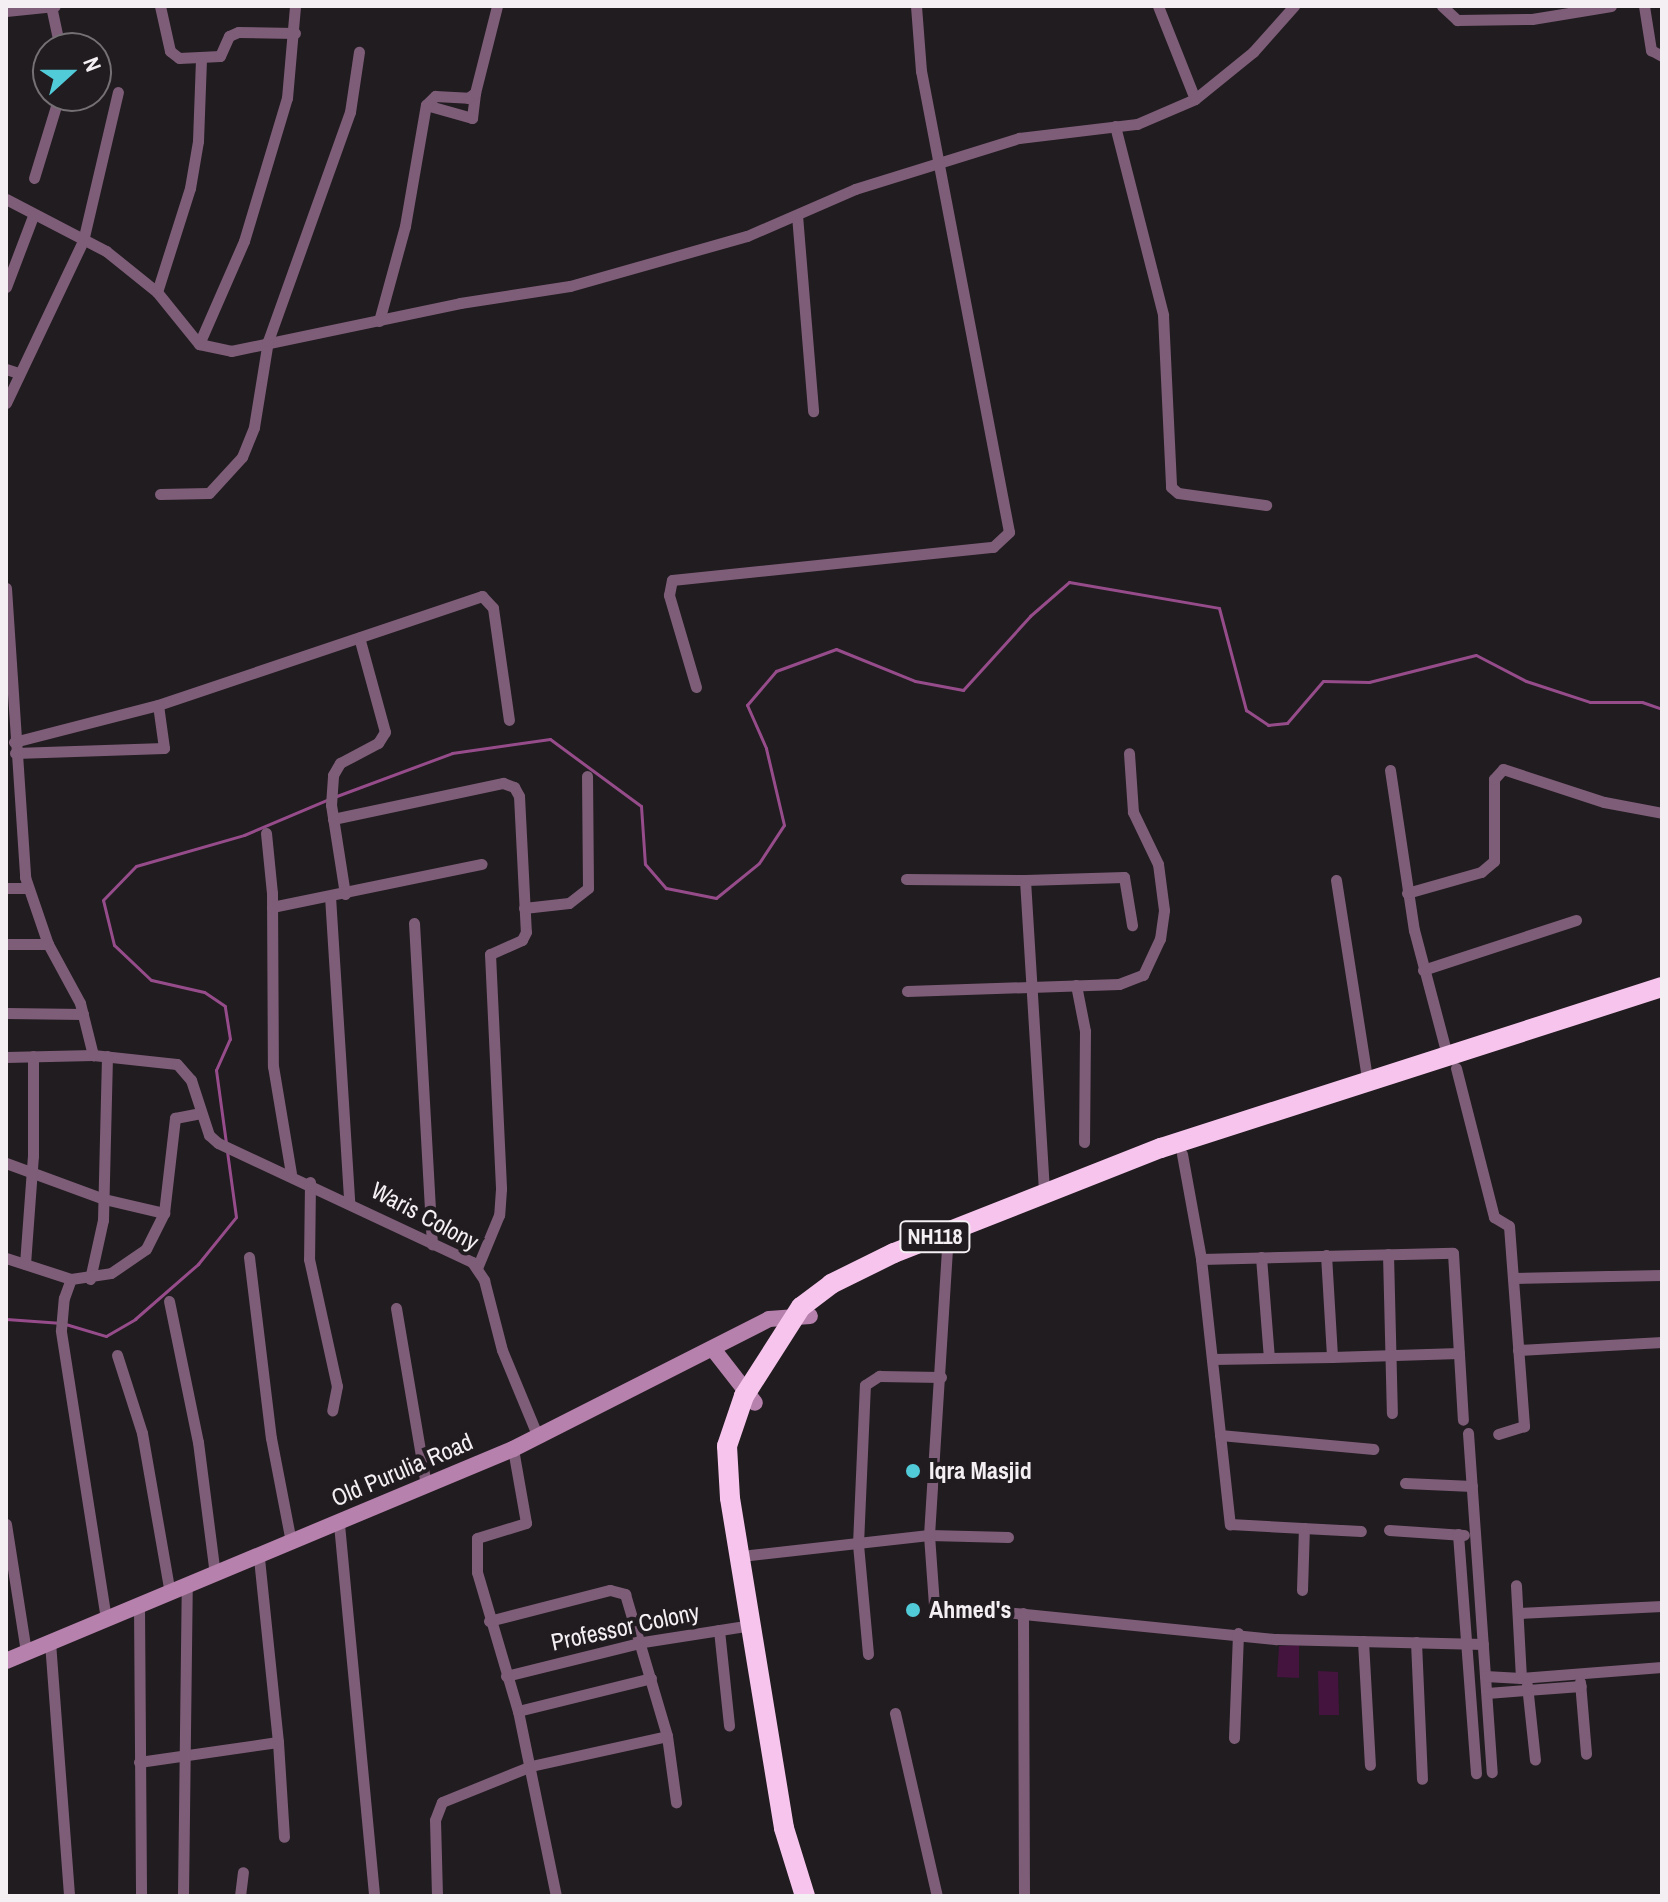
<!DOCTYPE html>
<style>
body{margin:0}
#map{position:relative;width:1668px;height:1902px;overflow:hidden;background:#211c20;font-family:"Archivo Narrow",sans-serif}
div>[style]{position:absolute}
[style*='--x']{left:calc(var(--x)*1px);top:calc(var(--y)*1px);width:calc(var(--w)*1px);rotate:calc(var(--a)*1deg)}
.green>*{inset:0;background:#44143e}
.stream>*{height:3px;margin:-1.5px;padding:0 1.5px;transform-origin:1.5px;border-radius:1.5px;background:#964c8a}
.street>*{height:11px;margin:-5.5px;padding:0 5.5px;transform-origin:5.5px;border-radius:5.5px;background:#7e5d78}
.secondary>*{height:16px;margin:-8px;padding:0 8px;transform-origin:8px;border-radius:8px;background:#b681ac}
.highway>*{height:20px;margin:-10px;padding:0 10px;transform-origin:10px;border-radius:10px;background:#f6c4ec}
.dots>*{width:22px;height:22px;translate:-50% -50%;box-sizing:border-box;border:4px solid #211c20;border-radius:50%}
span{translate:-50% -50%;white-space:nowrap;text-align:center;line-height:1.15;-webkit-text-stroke:8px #211c20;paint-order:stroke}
.shield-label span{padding:2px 6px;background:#211c20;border:2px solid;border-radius:6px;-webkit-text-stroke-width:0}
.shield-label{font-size:22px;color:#f3eff2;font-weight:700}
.street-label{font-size:24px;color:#f3eff2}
.poi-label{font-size:24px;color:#f3eff2;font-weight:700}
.left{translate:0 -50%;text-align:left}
.frame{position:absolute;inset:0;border:8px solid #f3eff2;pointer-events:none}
.north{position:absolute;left:32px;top:32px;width:80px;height:80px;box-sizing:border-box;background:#211c20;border:2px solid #757074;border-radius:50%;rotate:69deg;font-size:22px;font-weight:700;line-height:32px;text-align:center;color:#f3eff2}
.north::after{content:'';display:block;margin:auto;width:28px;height:36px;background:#52cbd9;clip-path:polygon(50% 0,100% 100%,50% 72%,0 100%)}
</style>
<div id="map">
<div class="green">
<i style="clip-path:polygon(1299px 1645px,1299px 1678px,1277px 1677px,1279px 1646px)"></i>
<i style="clip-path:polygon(1318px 1671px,1338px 1672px,1339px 1715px,1319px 1715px)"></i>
</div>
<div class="stream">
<i style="--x:334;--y:797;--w:126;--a:-20.4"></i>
<i style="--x:452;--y:753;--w:99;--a:-8.1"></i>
<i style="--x:550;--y:739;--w:113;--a:36.4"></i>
<i style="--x:641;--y:806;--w:58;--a:86.1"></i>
<i style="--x:645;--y:864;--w:32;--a:49"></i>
<i style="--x:666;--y:888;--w:51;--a:11.3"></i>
<i style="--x:716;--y:898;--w:55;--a:-39.1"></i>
<i style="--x:759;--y:863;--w:45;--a:-56.7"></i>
<i style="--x:784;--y:825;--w:79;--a:-103.2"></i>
<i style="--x:766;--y:748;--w:47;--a:-113.8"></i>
<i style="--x:747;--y:705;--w:45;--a:-49.5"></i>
<i style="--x:776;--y:671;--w:64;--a:-20.1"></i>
<i style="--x:836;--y:649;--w:85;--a:22.1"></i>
<i style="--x:915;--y:681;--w:49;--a:10.6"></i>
<i style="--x:963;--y:690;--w:100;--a:-47.8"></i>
<i style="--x:1030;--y:616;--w:52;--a:-41.1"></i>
<i style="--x:1069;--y:582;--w:152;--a:9.8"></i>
<i style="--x:1219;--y:608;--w:106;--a:75.2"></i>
<i style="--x:1246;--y:710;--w:27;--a:34"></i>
<i style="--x:1268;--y:725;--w:19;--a:-6"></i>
<i style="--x:1287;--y:723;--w:55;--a:-49.4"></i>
<i style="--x:1323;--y:681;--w:46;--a:1.2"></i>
<i style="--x:1369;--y:682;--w:110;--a:-14.2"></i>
<i style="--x:1476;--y:655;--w:56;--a:27.5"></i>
<i style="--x:1526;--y:681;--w:67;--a:18.2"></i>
<i style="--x:1590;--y:702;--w:52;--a:0"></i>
<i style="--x:1642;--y:702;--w:21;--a:19"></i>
<i style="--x:226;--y:1143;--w:74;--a:-97.8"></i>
<i style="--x:216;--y:1070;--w:34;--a:-66"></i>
<i style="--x:230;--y:1039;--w:33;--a:-99"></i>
<i style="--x:225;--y:1006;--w:25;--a:-146"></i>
<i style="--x:204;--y:992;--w:54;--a:-167.2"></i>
<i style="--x:151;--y:980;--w:51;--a:-136.6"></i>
<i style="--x:114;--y:945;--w:46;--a:-103.7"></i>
<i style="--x:103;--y:900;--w:47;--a:-45.9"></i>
<i style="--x:136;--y:866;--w:112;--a:-16"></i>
<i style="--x:244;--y:835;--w:90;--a:-22.9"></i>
<i style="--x:6;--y:1319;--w:56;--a:4.1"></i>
<i style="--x:62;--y:1323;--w:46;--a:16.5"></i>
<i style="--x:106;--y:1336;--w:34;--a:-30"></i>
<i style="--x:135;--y:1319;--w:84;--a:-41.1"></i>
<i style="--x:198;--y:1264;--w:60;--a:-51"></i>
<i style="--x:236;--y:1217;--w:67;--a:-97.8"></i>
</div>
<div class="street">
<i style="--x:51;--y:6;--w:43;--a:77.9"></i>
<i style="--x:160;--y:6;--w:46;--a:77.5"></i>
<i style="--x:170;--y:51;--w:11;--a:38"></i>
<i style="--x:179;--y:58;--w:41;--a:-2.8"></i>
<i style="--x:220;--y:56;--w:22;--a:-66"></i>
<i style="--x:229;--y:36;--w:10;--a:-24"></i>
<i style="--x:238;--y:32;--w:57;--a:1"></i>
<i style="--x:1158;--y:6;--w:100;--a:68.3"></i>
<i style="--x:1442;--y:6;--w:21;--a:43"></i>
<i style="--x:1457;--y:20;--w:75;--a:-0.8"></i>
<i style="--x:1532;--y:19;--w:80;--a:-9.3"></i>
<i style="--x:1644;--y:6;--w:45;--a:81"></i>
<i style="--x:1651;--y:50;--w:13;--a:29"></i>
<i style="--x:6;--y:11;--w:49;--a:-5.8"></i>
<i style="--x:426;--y:105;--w:48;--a:15.8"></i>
<i style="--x:472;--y:118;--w:25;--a:-83"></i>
<i style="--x:1115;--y:126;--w:195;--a:75.7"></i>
<i style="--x:1163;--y:315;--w:172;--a:87.3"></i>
<i style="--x:1171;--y:487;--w:9;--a:41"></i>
<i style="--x:1178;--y:493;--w:89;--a:7.8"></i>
<i style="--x:34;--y:178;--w:86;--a:-73"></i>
<i style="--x:6;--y:199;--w:113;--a:27.5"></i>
<i style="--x:106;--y:251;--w:65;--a:38.8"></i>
<i style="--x:157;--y:292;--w:67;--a:51.1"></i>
<i style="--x:199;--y:344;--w:33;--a:12"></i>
<i style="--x:231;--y:351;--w:234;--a:-11.8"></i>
<i style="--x:460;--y:303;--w:111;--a:-8.8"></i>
<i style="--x:570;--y:286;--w:184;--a:-15.8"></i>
<i style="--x:747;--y:236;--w:118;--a:-23.5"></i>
<i style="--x:855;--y:189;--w:172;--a:-17.3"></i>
<i style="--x:1019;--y:138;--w:119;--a:-6.8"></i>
<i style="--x:1137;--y:124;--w:63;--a:-23.3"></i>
<i style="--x:1195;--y:99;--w:75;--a:-39"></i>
<i style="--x:1253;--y:52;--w:62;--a:-48.3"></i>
<i style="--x:797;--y:215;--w:197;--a:85.3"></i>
<i style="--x:6;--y:287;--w:76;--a:-69.2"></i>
<i style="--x:157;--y:292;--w:109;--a:-72.4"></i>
<i style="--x:190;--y:188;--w:48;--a:-80.3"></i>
<i style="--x:198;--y:141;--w:83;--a:-87.9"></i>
<i style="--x:379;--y:321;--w:98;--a:-74.7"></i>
<i style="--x:405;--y:226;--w:123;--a:-80.2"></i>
<i style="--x:426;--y:105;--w:13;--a:-45"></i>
<i style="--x:435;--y:96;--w:33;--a:3"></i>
<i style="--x:468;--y:98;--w:9;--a:-36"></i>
<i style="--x:475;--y:93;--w:90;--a:-75.8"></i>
<i style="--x:199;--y:344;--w:112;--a:-66.4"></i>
<i style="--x:244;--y:241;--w:149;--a:-73.3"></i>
<i style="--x:287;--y:98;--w:92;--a:-85"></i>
<i style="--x:6;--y:369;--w:13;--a:18"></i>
<i style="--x:6;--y:403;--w:179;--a:-64.6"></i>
<i style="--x:83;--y:241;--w:153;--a:-76.8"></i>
<i style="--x:160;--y:494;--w:49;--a:-1.2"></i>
<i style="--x:209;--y:493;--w:49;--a:-47.5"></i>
<i style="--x:242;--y:457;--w:32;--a:-68"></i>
<i style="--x:254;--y:427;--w:87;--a:-80.8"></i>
<i style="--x:268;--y:341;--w:243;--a:-70.3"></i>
<i style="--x:350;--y:112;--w:61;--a:-81.5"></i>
<i style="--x:6;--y:588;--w:290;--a:86.2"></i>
<i style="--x:25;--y:877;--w:71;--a:71.1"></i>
<i style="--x:48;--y:944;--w:67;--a:61.5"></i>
<i style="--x:80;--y:1003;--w:54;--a:76"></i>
<i style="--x:696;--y:687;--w:96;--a:-106.4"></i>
<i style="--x:669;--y:595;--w:15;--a:-79"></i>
<i style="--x:672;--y:580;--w:323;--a:-5.9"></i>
<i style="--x:993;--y:547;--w:22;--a:-43"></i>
<i style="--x:1009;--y:532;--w:469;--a:-100.8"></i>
<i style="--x:921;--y:71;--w:65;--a:-94.4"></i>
<i style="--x:14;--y:742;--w:149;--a:-14.4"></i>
<i style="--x:158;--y:705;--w:342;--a:-18.6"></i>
<i style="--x:482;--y:596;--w:16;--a:47"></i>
<i style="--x:493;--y:608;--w:113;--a:81.9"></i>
<i style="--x:15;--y:753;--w:149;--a:-1.9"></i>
<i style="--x:164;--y:748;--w:43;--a:-97.9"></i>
<i style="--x:1390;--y:770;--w:162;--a:81.5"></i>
<i style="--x:1414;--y:930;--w:133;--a:75.2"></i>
<i style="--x:333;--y:819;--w:174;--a:-12"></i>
<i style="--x:503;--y:783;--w:12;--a:20"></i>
<i style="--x:514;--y:787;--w:10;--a:61"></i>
<i style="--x:519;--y:796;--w:136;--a:87.1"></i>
<i style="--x:526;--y:932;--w:9;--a:117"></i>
<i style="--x:522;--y:940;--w:35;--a:156"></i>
<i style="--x:490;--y:954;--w:235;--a:87.3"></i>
<i style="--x:501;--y:1189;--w:26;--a:94"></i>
<i style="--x:499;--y:1215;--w:57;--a:112.5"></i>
<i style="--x:266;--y:833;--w:60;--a:84.3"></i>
<i style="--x:272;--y:893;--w:173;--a:89.7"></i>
<i style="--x:273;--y:1066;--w:109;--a:80.5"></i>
<i style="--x:906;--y:879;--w:119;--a:0.5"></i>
<i style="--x:1025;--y:880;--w:316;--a:86.5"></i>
<i style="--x:1025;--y:880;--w:99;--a:-1.7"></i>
<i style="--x:1124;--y:877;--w:49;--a:80.5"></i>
<i style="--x:1336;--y:880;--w:207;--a:81.1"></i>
<i style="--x:6;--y:888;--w:22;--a:0"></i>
<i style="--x:1407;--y:893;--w:77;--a:-15.8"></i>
<i style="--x:1481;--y:872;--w:17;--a:-40"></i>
<i style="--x:1494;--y:861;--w:82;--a:-90"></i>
<i style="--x:1494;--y:779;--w:13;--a:-48"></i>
<i style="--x:1503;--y:769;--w:106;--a:18.1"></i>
<i style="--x:1604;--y:802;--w:59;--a:10.7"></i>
<i style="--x:345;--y:894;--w:90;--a:-98.9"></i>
<i style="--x:331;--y:805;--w:30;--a:-86"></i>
<i style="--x:333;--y:775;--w:14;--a:-60"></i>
<i style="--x:340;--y:763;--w:43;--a:-27.8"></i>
<i style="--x:378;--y:743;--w:13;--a:-58"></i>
<i style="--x:385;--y:732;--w:98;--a:-105.3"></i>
<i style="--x:330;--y:896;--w:306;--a:86.4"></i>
<i style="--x:272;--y:907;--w:214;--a:-11.6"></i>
<i style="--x:524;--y:908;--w:45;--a:-6.3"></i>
<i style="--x:569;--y:903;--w:24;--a:-38"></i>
<i style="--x:588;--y:888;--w:112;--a:-90.5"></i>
<i style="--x:414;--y:923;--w:322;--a:86.8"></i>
<i style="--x:6;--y:944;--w:42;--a:0"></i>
<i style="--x:1423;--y:970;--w:161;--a:-18.1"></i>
<i style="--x:1076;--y:985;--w:47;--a:78.9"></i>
<i style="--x:1085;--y:1031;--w:111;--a:90.5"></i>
<i style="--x:907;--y:991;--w:212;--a:-1.9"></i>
<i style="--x:1119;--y:984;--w:26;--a:-21"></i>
<i style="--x:1143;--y:975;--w:40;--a:-65"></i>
<i style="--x:1160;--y:939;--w:29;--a:-82"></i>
<i style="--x:1164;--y:910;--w:46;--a:-97.4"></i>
<i style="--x:1158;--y:864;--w:58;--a:-115.7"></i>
<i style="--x:1133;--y:812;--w:59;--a:-93.9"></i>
<i style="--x:6;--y:1013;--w:77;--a:0.7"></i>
<i style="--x:6;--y:1057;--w:87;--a:-1.3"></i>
<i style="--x:93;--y:1055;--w:84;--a:6.1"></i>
<i style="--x:177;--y:1064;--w:21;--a:49"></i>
<i style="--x:191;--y:1080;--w:58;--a:71.9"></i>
<i style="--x:209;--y:1135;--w:12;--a:42"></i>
<i style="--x:218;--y:1143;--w:280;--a:25.1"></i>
<i style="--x:472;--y:1262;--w:22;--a:56"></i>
<i style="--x:484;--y:1280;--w:72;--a:75.6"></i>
<i style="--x:502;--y:1350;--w:94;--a:67.5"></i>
<i style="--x:1456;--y:1068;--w:154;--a:75.7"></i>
<i style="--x:1494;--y:1217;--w:17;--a:31"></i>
<i style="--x:1509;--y:1226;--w:201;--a:85.7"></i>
<i style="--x:1524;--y:1426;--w:27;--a:163"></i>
<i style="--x:1182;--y:1154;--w:107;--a:79.7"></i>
<i style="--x:1201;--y:1259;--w:267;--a:83.8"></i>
<i style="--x:1230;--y:1524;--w:131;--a:3.1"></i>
<i style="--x:6;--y:1163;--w:104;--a:20.2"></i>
<i style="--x:104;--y:1199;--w:62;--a:13.1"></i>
<i style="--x:310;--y:1182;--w:77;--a:90.7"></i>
<i style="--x:309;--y:1259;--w:130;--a:77.6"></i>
<i style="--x:337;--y:1386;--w:25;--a:101"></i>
<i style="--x:1388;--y:1254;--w:159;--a:88.6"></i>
<i style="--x:1326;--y:1255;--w:102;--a:86.6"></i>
<i style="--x:1332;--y:1357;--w:127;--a:-1.8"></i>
<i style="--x:249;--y:1257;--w:182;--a:83.1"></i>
<i style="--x:271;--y:1438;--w:106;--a:79.1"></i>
<i style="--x:1261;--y:1257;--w:101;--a:85.5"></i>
<i style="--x:6;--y:1258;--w:68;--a:17.9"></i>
<i style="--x:1201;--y:1259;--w:252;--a:-1.4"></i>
<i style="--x:1453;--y:1253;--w:167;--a:86.6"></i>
<i style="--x:25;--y:1264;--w:108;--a:-85.8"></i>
<i style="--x:33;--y:1156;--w:100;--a:-90"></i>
<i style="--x:1513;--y:1278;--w:149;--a:-1.2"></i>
<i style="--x:90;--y:1279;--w:60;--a:-77.6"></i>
<i style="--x:103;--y:1220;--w:164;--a:-88.6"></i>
<i style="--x:169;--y:1301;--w:144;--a:78.4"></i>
<i style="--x:198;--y:1442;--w:134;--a:82.7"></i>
<i style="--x:396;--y:1308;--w:181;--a:80.4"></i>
<i style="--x:1518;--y:1350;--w:144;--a:-3.2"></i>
<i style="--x:117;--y:1355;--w:82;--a:72.2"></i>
<i style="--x:142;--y:1433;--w:162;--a:80.1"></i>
<i style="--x:1212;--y:1359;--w:120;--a:-1"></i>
<i style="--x:1468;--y:1433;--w:340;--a:86"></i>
<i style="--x:1220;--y:1435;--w:154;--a:5.2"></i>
<i style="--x:513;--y:1449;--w:75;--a:80"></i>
<i style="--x:526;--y:1523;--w:51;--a:163"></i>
<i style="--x:477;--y:1538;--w:34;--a:90"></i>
<i style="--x:477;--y:1572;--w:145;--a:73.6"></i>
<i style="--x:518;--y:1711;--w:189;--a:78.4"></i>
<i style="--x:1405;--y:1483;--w:67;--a:2.6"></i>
<i style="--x:6;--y:1524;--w:130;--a:81.1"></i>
<i style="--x:339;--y:1524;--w:374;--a:84.6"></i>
<i style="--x:1389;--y:1530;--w:75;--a:3.8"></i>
<i style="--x:1458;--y:1534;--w:240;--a:85.7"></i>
<i style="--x:1008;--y:1537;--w:79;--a:-178.5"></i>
<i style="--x:929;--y:1535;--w:70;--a:85.9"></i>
<i style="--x:934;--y:1605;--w:344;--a:5.7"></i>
<i style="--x:1276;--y:1639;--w:207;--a:1.4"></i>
<i style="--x:750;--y:1555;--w:180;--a:-6.4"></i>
<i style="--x:929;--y:1535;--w:291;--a:-86.4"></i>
<i style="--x:1302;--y:1590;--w:62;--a:-88.2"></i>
<i style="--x:139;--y:1605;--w:291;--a:89.6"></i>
<i style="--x:1023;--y:1613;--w:283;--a:89.8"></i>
<i style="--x:1518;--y:1613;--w:144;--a:-2.8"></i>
<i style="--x:106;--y:1619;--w:292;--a:-98.9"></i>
<i style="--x:61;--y:1330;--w:32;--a:-85"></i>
<i style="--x:64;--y:1298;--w:20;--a:-70"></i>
<i style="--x:71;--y:1279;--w:40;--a:-8.5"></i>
<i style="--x:111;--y:1273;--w:42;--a:-34.4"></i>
<i style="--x:146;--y:1249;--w:40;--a:-63.4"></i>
<i style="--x:164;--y:1213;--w:96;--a:-83.4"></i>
<i style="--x:175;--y:1118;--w:25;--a:-11"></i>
<i style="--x:489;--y:1621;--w:125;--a:-14.4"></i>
<i style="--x:610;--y:1590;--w:16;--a:15"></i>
<i style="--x:625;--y:1594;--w:148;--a:73.5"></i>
<i style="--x:667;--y:1736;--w:67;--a:82.2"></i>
<i style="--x:719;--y:1630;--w:96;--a:84"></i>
<i style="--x:1363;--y:1641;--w:124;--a:86.8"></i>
<i style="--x:50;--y:1642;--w:255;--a:85.7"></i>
<i style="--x:1416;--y:1642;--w:137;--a:87.5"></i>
<i style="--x:868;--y:1654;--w:110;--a:-95.2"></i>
<i style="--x:858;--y:1544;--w:159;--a:-87.5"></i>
<i style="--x:865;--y:1385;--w:17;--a:-33"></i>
<i style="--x:879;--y:1376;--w:62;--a:0.9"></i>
<i style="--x:506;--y:1676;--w:141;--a:-13.9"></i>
<i style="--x:643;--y:1642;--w:110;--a:-8.9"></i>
<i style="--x:1485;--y:1676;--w:36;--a:3"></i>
<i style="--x:1521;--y:1678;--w:93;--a:-93.1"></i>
<i style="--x:1521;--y:1678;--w:141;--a:-4.5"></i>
<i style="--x:1580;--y:1682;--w:72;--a:85.2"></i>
<i style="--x:1527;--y:1685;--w:75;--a:83.9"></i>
<i style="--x:1487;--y:1693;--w:94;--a:-4.3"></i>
<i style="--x:518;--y:1711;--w:137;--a:-13.9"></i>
<i style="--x:895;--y:1713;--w:188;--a:77.1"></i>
<i style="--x:1234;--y:1738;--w:105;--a:-87.8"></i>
<i style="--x:278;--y:1742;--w:95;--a:86.4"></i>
<i style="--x:139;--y:1762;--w:140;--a:-8.2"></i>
<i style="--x:278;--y:1742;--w:186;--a:-95.9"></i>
<i style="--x:183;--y:1896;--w:310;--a:-89.3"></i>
<i style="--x:240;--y:1896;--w:24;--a:-83"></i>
<i style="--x:437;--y:1896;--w:76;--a:-91.5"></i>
<i style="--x:435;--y:1820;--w:19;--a:-69"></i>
<i style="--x:442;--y:1802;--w:96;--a:-22"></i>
<i style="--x:531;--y:1766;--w:139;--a:-12.4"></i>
</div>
<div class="secondary">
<i style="--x:713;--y:1349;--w:68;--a:52.1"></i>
<i style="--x:6;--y:1661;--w:550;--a:-22.69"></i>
<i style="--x:513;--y:1449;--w:287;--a:-26.9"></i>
<i style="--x:769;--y:1319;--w:41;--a:-4.2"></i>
</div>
<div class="highway">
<i style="--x:805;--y:1896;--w:71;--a:-107.2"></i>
<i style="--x:784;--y:1828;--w:334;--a:-99.3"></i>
<i style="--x:730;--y:1498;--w:52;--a:-93.3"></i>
<i style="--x:727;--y:1446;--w:53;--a:-71.2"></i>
<i style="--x:744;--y:1396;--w:106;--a:-57.4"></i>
<i style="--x:801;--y:1307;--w:38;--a:-37"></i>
<i style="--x:831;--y:1284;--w:70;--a:-26.2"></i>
<i style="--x:894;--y:1253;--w:287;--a:-21.5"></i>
<i style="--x:1161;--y:1148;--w:526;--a:-17.82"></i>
</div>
<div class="dots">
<i style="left:913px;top:1471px;background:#52cbd9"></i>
<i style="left:913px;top:1610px;background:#52cbd9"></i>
</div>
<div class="shield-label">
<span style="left:935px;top:1237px">NH118</span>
</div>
<div class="street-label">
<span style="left:425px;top:1216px;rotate:28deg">Waris Colony</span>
<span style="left:402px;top:1470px;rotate:-23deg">Old Purulia Road</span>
<span style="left:625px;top:1627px;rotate:-12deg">Professor Colony</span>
</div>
<div class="poi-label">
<span class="left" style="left:929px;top:1471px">Iqra Masjid</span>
<span class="left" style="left:929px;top:1610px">Ahmed's</span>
</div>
<div class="frame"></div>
<div class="north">N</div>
</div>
